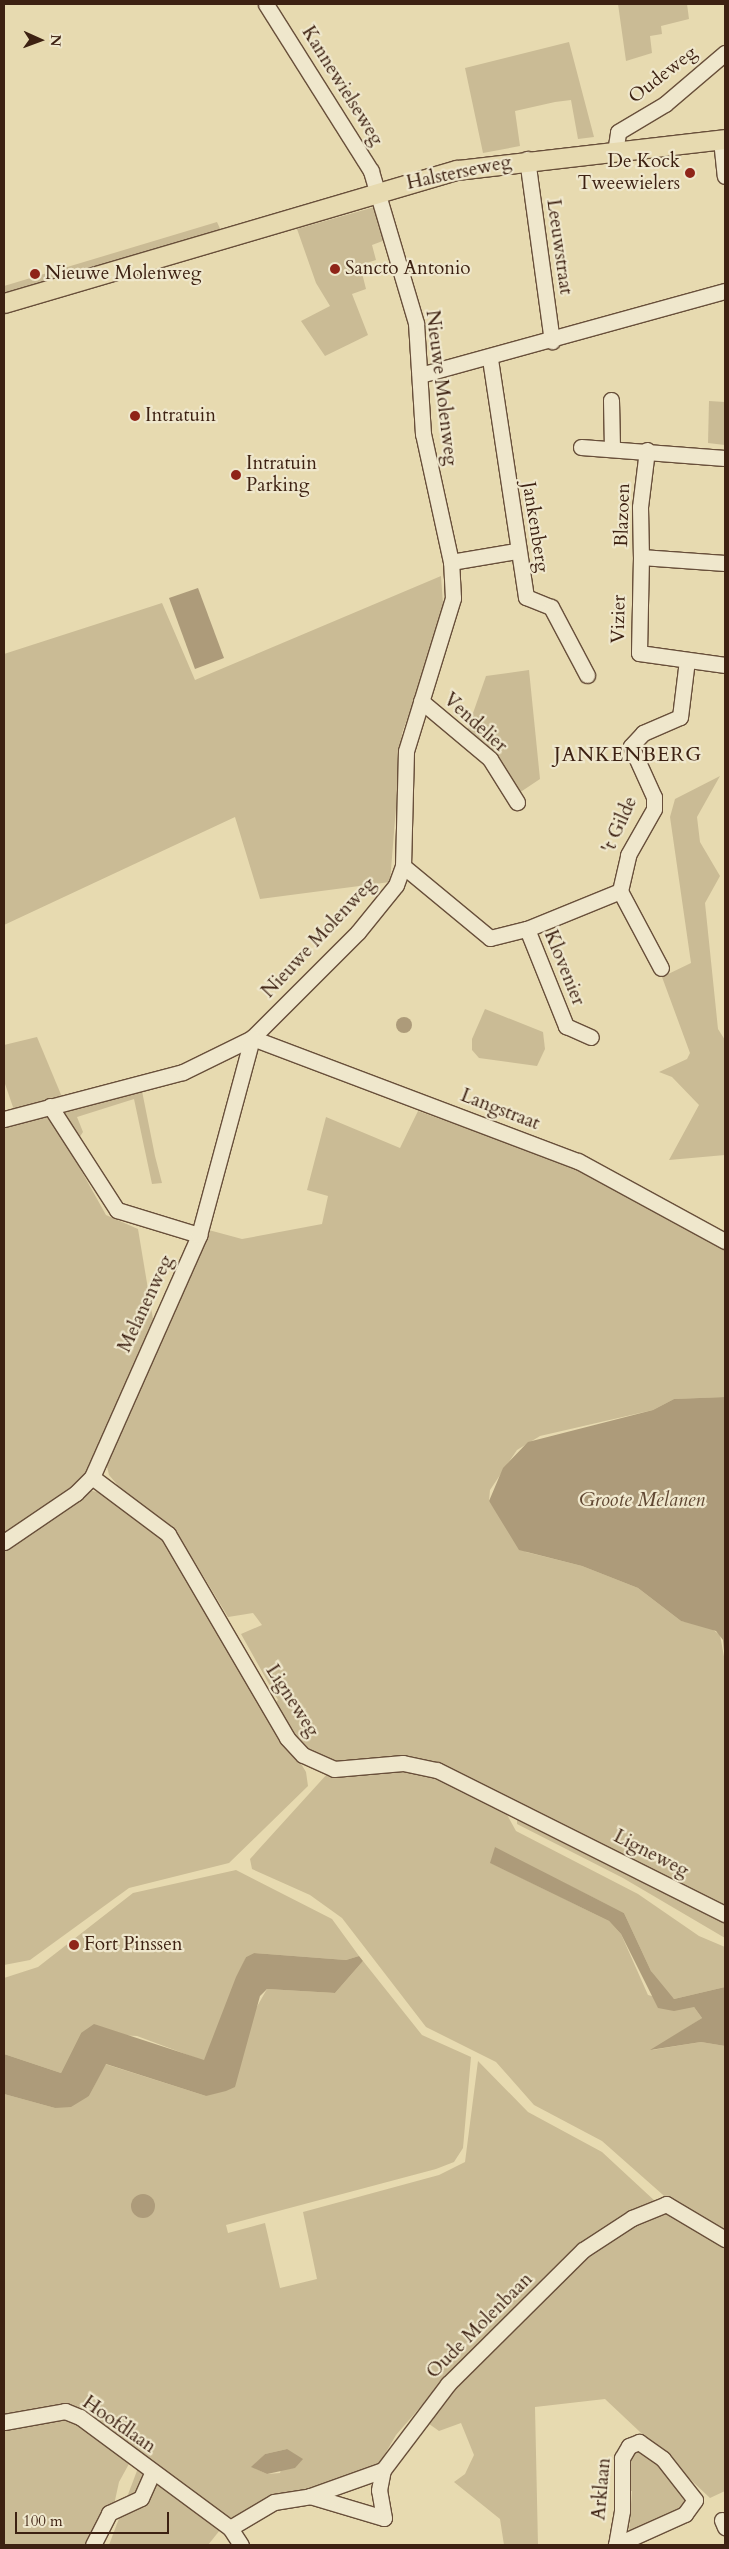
<!DOCTYPE html>
<style>
body{margin:0}
#map{position:relative;width:729px;height:2549px;overflow:hidden;background:#e7dab0;font-family:Cardo,serif}
div>[style]{position:absolute}
[style*='--x']{left:calc(var(--x)*1px);top:calc(var(--y)*1px);width:calc(var(--w)*1px);rotate:calc(var(--a)*1deg)}
.green>*{inset:0;background:#cabb95}
.water>*{inset:0;background:#ad9b7a}
.round{border-radius:50%}
.roads{filter:drop-shadow(1px 0 #684f3a) drop-shadow(-1px 0 #684f3a) drop-shadow(0 1px #684f3a) drop-shadow(0 -1px #684f3a)}
.minor>*{height:15px;margin:-7.5px;padding:0 7.5px;transform-origin:7.5px;border-radius:7.5px;background:#efe7cc}
.major>*{height:19px;margin:-9.5px;padding:0 9.5px;transform-origin:9.5px;border-radius:9.5px;background:#e7dab0}
.dots>*{width:14px;height:14px;translate:-50% -50%;box-sizing:border-box;border:2px solid #efe7cc;border-radius:50%}
span{translate:-50% -50%;white-space:nowrap;text-align:center;line-height:1.15;-webkit-text-stroke:4.5px #efe7cc;paint-order:stroke}
.street-label{font-size:19px;color:#3d2112}
.poi-label{font-size:19px;color:#3d2112}
.right{translate:-100% -50%;text-align:right}
.left{translate:0 -50%;text-align:left}
.neighbourhood-label{font-size:20px;color:#3d2112;letter-spacing:1px}
.water-label{font-size:20px;color:#5f4631;font-style:italic}
.frame{position:absolute;inset:0;border:5px solid #3d2112;pointer-events:none}
.north{position:absolute;left:15px;top:15px;width:50px;height:50px;-webkit-text-stroke:4px #efe7cc;paint-order:stroke;rotate:92deg;font-size:14px;font-weight:700;line-height:20px;text-align:center;color:#3d2112}
.north::after{content:'';display:block;margin:auto;width:18px;height:22px;background:#3d2112;clip-path:polygon(50% 0,100% 100%,50% 72%,0 100%)}
.scale{position:absolute;left:15px;top:2512px;width:154px;height:22px;box-sizing:border-box;border:2px solid #3d2112;border-top:0;padding-left:6px;font-size:15px;line-height:18px;white-space:nowrap;color:#3d2112;-webkit-text-stroke:4px #efe7cc;paint-order:stroke}
</style>
<div id="map">
<div class="green">
<i style="clip-path:polygon(618px 4px,687px 4px,689px 19px,661px 26px,662px 34px,650px 36px,652px 53px,626px 61px)"></i>
<i style="clip-path:polygon(569px 42px,594px 137px,578px 139px,571px 100px,555px 102px,515px 111px,520px 146px,483px 153px,465px 68px)"></i>
<i style="clip-path:polygon(378px 206px,388px 239px,372px 245px,376px 260px,360px 265px,366px 289px,352px 294px,368px 335px,325px 356px,301px 321px,330px 306px,316px 283px,297px 229px)"></i>
<i style="clip-path:polygon(217px 222px,222px 233px,4px 297px,4px 286px)"></i>
<i style="clip-path:polygon(709px 401px,725px 402px,725px 445px,708px 443px)"></i>
<i style="clip-path:polygon(441px 576px,444px 618px,402px 733px,390px 882px,260px 899px,235px 817px,4px 925px,4px 654px,162px 603px,195px 680px)"></i>
<i style="clip-path:polygon(529px 670px,540px 779px,519px 793px,465px 736px,486px 676px)"></i>
<i style="clip-path:polygon(720px 776px,697px 817px,700px 842px,720px 876px,705px 903px,718px 1029px,725px 1040px,725px 1155px,669px 1160px,699px 1105px,672px 1077px,659px 1072px,687px 1059px,690px 1053px,662px 977px,691px 963px,670px 817px,675px 799px)"></i>
<i style="clip-path:polygon(485px 1009px,543px 1032px,545px 1049px,537px 1066px,479px 1058px,472px 1050px,472px 1039px)"></i>
<i style="clip-path:polygon(37px 1037px,62px 1097px,14px 1110px,4px 1081px,4px 1045px)"></i>
<i style="clip-path:polygon(141px 1086px,155px 1156px,162px 1183px,152px 1184px,134px 1099px,77px 1117px,83px 1132px,77px 1141px,61px 1108px)"></i>
<i style="clip-path:polygon(48px 1111px,106px 1215px,138px 1229px,154px 1325px,84px 1480px,4px 1538px,4px 1124px)"></i>
<i style="clip-path:polygon(418px 1111px,585px 1171px,725px 1248px,725px 1397px,674px 1399px,653px 1410px,540px 1436px,517px 1450px,490px 1490px,489px 1501px,526px 1552px,582px 1566px,638px 1588px,681px 1621px,708px 1626px,720px 1635px,725px 1662px,725px 1906px,438px 1763px,409px 1756px,331px 1762px,300px 1748px,272px 1706px,278px 1700px,241px 1634px,262px 1625px,253px 1613px,228px 1617px,179px 1536px,127px 1496px,109px 1475px,105px 1458px,205px 1229px,242px 1239px,322px 1224px,328px 1196px,307px 1190px,326px 1117px,400px 1148px)"></i>
<i style="clip-path:polygon(88px 1490px,102px 1493px,165px 1539px,306px 1772px,308px 1786px,229px 1863px,129px 1888px,30px 1960px,4px 1965px,4px 1547px)"></i>
<i style="clip-path:polygon(420px 1769px,505px 1811px,516px 1831px,638px 1894px,699px 1936px,725px 1947px,725px 1987px,674px 1999px,665px 1993px,651px 1971px,624px 1913px,512px 1857px,491px 1863px,609px 1921px,621px 1934px,648px 1995px,694px 2007px,702px 2018px,652px 2050px,701px 2042px,725px 2046px,725px 2235px,671px 2202px,602px 2141px,534px 2105px,496px 2062px,426px 2027px,342px 1918px,310px 1895px,252px 1869px,250px 1859px,328px 1773px)"></i>
<i style="clip-path:polygon(517px 1815px,725px 1920px,725px 1938px,623px 1878px,517px 1824px)"></i>
<i style="clip-path:polygon(236px 1870px,332px 1919px,359px 1956px,346px 1960px,254px 1953px,246px 1957px,204px 2061px,137px 2036px,81px 2033px,61px 2073px,4px 2054px,4px 1978px,38px 1967px,133px 1893px)"></i>
<i style="clip-path:polygon(evenodd,363px 1961px,422px 2035px,471px 2057px,463px 2148px,454px 2162px,436px 2169px,226px 2225px,228px 2233px,265px 2223px,280px 2288px,317px 2279px,303px 2212px,439px 2175px,465px 2162px,478px 2061px,528px 2112px,602px 2152px,656px 2202px,634px 2212px,443px 2381px,396px 2435px,375px 2471px,234px 2517px,225px 2518px,71px 2410px,4px 2417px,4px 2094px,55px 2108px,89px 2096px,105px 2064px,206px 2096px,267px 1989px,335px 1993px,363px 1961px,287px 2449px,280px 2473px,267px 2474px,252px 2467px,265px 2454px,287px 2449px)"></i>
<i style="clip-path:polygon(657px 2211px,673px 2212px,725px 2248px,725px 2491px,710px 2498px,605px 2399px,535px 2407px,538px 2545px,504px 2545px,500px 2519px,454px 2482px,465px 2474px,474px 2455px,461px 2423px,439px 2431px,425px 2421px,499px 2340px,521px 2324px,598px 2244px)"></i>
<i style="clip-path:polygon(58px 2417px,84px 2428px,130px 2462px,119px 2482px,112px 2514px,98px 2545px,4px 2545px,4px 2428px)"></i>
<i style="clip-path:polygon(636px 2448px,675px 2475px,690px 2507px,625px 2538px,621px 2531px,629px 2532px,632px 2491px,626px 2491px,629px 2457px)"></i>
<i style="clip-path:polygon(138px 2468px,220px 2530px,208px 2545px,109px 2545px)"></i>
</div>
<div class="water">
<i style="clip-path:polygon(198px 588px,224px 658px,195px 669px,169px 598px)"></i>
<i class="round" style="left:396px;top:1017px;width:16px;height:16px"></i>
<i style="clip-path:polygon(725px 1397px,725px 1662px,723px 1640px,716px 1631px,681px 1621px,638px 1588px,582px 1566px,519px 1550px,489px 1501px,503px 1468px,528px 1442px,653px 1410px,674px 1399px)"></i>
<i style="clip-path:polygon(495px 1847px,624px 1913px,651px 1971px,674px 1999px,725px 1987px,725px 2046px,701px 2042px,650px 2050px,702px 2018px,694px 2007px,674px 2011px,658px 2008px,621px 1934px,609px 1921px,490px 1863px)"></i>
<i style="clip-path:polygon(254px 1953px,346px 1960px,359px 1956px,363px 1961px,335px 1993px,267px 1989px,260px 1996px,235px 2087px,226px 2091px,206px 2096px,106px 2064px,89px 2096px,71px 2107px,55px 2108px,4px 2094px,4px 2054px,61px 2073px,81px 2033px,94px 2024px,204px 2060px,236px 1977px,246px 1957px)"></i>
<i class="round" style="left:131px;top:2194px;width:24px;height:24px"></i>
<i style="clip-path:polygon(287px 2449px,303px 2459px,295px 2468px,267px 2474px,251px 2467px,265px 2454px)"></i>
</div>
<div class="roads">
<div class="minor">
<i style="--x:721;--y:140;--w:36;--a:84"></i>
<i style="--x:615;--y:152;--w:20;--a:-81"></i>
<i style="--x:618;--y:132;--w:55;--a:-30.8"></i>
<i style="--x:665;--y:104;--w:79;--a:-40.4"></i>
<i style="--x:527;--y:159;--w:184;--a:82.2"></i>
<i style="--x:490;--y:359;--w:241;--a:81.4"></i>
<i style="--x:526;--y:597;--w:27;--a:22"></i>
<i style="--x:551;--y:607;--w:77;--a:62.1"></i>
<i style="--x:420;--y:375;--w:316;--a:-15.4"></i>
<i style="--x:611;--y:400;--w:46;--a:88.8"></i>
<i style="--x:581;--y:447;--w:144;--a:4.4"></i>
<i style="--x:647;--y:450;--w:57;--a:97"></i>
<i style="--x:640;--y:507;--w:50;--a:88.9"></i>
<i style="--x:641;--y:557;--w:84;--a:4.1"></i>
<i style="--x:641;--y:557;--w:96;--a:91.2"></i>
<i style="--x:639;--y:653;--w:87;--a:7.9"></i>
<i style="--x:451;--y:562;--w:66;--a:-9.6"></i>
<i style="--x:421;--y:701;--w:90;--a:40"></i>
<i style="--x:490;--y:759;--w:51;--a:57.9"></i>
<i style="--x:403;--y:866;--w:113;--a:39.6"></i>
<i style="--x:490;--y:938;--w:38;--a:-14"></i>
<i style="--x:527;--y:929;--w:100;--a:-22.2"></i>
<i style="--x:620;--y:891;--w:87;--a:62"></i>
<i style="--x:620;--y:891;--w:37;--a:-77"></i>
<i style="--x:628;--y:855;--w:53;--a:-60.5"></i>
<i style="--x:654;--y:809;--w:12;--a:-90"></i>
<i style="--x:654;--y:797;--w:56;--a:-114.3"></i>
<i style="--x:631;--y:746;--w:18;--a:-47"></i>
<i style="--x:643;--y:733;--w:40;--a:-23.4"></i>
<i style="--x:680;--y:717;--w:57;--a:-83"></i>
<i style="--x:527;--y:929;--w:105;--a:68.1"></i>
<i style="--x:566;--y:1026;--w:27;--a:24"></i>
<i style="--x:252;--y:1038;--w:348;--a:20.7"></i>
<i style="--x:578;--y:1161;--w:167;--a:28.6"></i>
<i style="--x:50;--y:1106;--w:124;--a:57.2"></i>
<i style="--x:117;--y:1210;--w:86;--a:17"></i>
<i style="--x:4;--y:1119;--w:185;--a:-14.7"></i>
<i style="--x:183;--y:1072;--w:77;--a:-26.2"></i>
<i style="--x:252;--y:1038;--w:150;--a:-45"></i>
<i style="--x:358;--y:932;--w:60;--a:-51"></i>
<i style="--x:396;--y:885;--w:20;--a:-70"></i>
<i style="--x:403;--y:866;--w:115;--a:-88.5"></i>
<i style="--x:406;--y:751;--w:160;--a:-72.9"></i>
<i style="--x:453;--y:598;--w:36;--a:-93"></i>
<i style="--x:451;--y:562;--w:131;--a:-102.3"></i>
<i style="--x:423;--y:434;--w:111;--a:-93.6"></i>
<i style="--x:416;--y:323;--w:159;--a:-106.5"></i>
<i style="--x:371;--y:171;--w:197;--a:-122.2"></i>
<i style="--x:92;--y:1477;--w:95;--a:36.9"></i>
<i style="--x:168;--y:1534;--w:236;--a:59.7"></i>
<i style="--x:287;--y:1738;--w:23;--a:47"></i>
<i style="--x:303;--y:1755;--w:34;--a:24"></i>
<i style="--x:334;--y:1769;--w:69;--a:-5"></i>
<i style="--x:403;--y:1763;--w:35;--a:12"></i>
<i style="--x:437;--y:1770;--w:322;--a:26.6"></i>
<i style="--x:4;--y:1542;--w:87;--a:-34.2"></i>
<i style="--x:76;--y:1493;--w:23;--a:-45"></i>
<i style="--x:92;--y:1477;--w:265;--a:-66.1"></i>
<i style="--x:199;--y:1235;--w:204;--a:-74.9"></i>
<i style="--x:4;--y:2422;--w:62;--a:-10.2"></i>
<i style="--x:65;--y:2411;--w:16;--a:22"></i>
<i style="--x:80;--y:2417;--w:187;--a:36.5"></i>
<i style="--x:230;--y:2528;--w:51;--a:-30.6"></i>
<i style="--x:274;--y:2502;--w:36;--a:-9"></i>
<i style="--x:310;--y:2496;--w:77;--a:-19.6"></i>
<i style="--x:639;--y:2442;--w:29;--a:35"></i>
<i style="--x:663;--y:2459;--w:52;--a:52"></i>
<i style="--x:695;--y:2500;--w:17;--a:126"></i>
<i style="--x:685;--y:2514;--w:76;--a:155.8"></i>
<i style="--x:616;--y:2545;--w:35;--a:-80"></i>
<i style="--x:622;--y:2511;--w:53;--a:-90"></i>
<i style="--x:622;--y:2458;--w:14;--a:-60"></i>
<i style="--x:629;--y:2446;--w:11;--a:-22"></i>
<i style="--x:310;--y:2496;--w:77;--a:16.6"></i>
<i style="--x:384;--y:2518;--w:28;--a:-100"></i>
<i style="--x:379;--y:2490;--w:20;--a:-79"></i>
<i style="--x:383;--y:2470;--w:108;--a:-52.9"></i>
<i style="--x:448;--y:2384;--w:190;--a:-44.8"></i>
<i style="--x:583;--y:2250;--w:59;--a:-33.1"></i>
<i style="--x:632;--y:2218;--w:37;--a:-22"></i>
<i style="--x:666;--y:2204;--w:69;--a:30.7"></i>
<i style="--x:722;--y:2520;--w:8;--a:67"></i>
<i style="--x:230;--y:2528;--w:20;--a:57"></i>
<i style="--x:93;--y:2545;--w:36;--a:-63"></i>
<i style="--x:109;--y:2513;--w:35;--a:-25"></i>
<i style="--x:141;--y:2498;--w:27;--a:-66"></i>
</div>
<div class="major">
<i style="--x:4;--y:303;--w:472;--a:-16.4"></i>
<i style="--x:457;--y:170;--w:270;--a:-6.6"></i>
</div>
</div>
<div class="dots">
<i style="left:690px;top:173px;background:#8f2418"></i>
<i style="left:335px;top:269px;background:#8f2418"></i>
<i style="left:35px;top:274px;background:#8f2418"></i>
<i style="left:135px;top:416px;background:#8f2418"></i>
<i style="left:236px;top:475px;background:#8f2418"></i>
<i style="left:74px;top:1945px;background:#8f2418"></i>
</div>
<div class="street-label">
<span style="left:663px;top:75px;rotate:-38deg">Oudeweg</span>
<span style="left:342px;top:86px;rotate:58deg">Kannewielseweg</span>
<span style="left:459px;top:173px;rotate:-12deg">Halsterseweg</span>
<span style="left:559px;top:247px;rotate:82deg">Leeuwstraat</span>
<span style="left:441px;top:388px;rotate:83deg">Nieuwe Molenweg</span>
<span style="left:623px;top:515px;rotate:-88deg">Blazoen</span>
<span style="left:535px;top:527px;rotate:81deg">Jankenberg</span>
<span style="left:619px;top:619px;rotate:-89deg">Vizier</span>
<span style="left:475px;top:723px;rotate:42deg">Vendelier</span>
<span style="left:620px;top:825px;rotate:-66deg">'t Gilde</span>
<span style="left:319px;top:938px;rotate:-47deg">Nieuwe Molenweg</span>
<span style="left:564px;top:968px;rotate:68deg">Klovenier</span>
<span style="left:500px;top:1110px;rotate:21deg">Langstraat</span>
<span style="left:146px;top:1304px;rotate:-65deg">Melanenweg</span>
<span style="left:292px;top:1701px;rotate:57deg">Ligneweg</span>
<span style="left:651px;top:1854px;rotate:27deg">Ligneweg</span>
<span style="left:480px;top:2326px;rotate:-45deg">Oude Molenbaan</span>
<span style="left:119px;top:2425px;rotate:35deg">Hoofdlaan</span>
<span style="left:602px;top:2489px;rotate:-85deg">Arklaan</span>
</div>
<div class="poi-label">
<span class="right" style="left:680px;top:173px">De Kock<br>Tweewielers</span>
<span class="left" style="left:345px;top:269px">Sancto Antonio</span>
<span class="left" style="left:45px;top:274px">Nieuwe Molenweg</span>
<span class="left" style="left:145px;top:416px">Intratuin</span>
<span class="left" style="left:246px;top:475px">Intratuin<br>Parking</span>
<span class="left" style="left:84px;top:1945px">Fort Pinssen</span>
</div>
<div class="neighbourhood-label">
<span style="left:628px;top:754px">JANKENBERG</span>
</div>
<div class="water-label">
<span style="left:642px;top:1499px">Groote Melanen</span>
</div>
<div class="frame"></div>
<div class="north">N</div>
<div class="scale">100 m</div>
</div>
